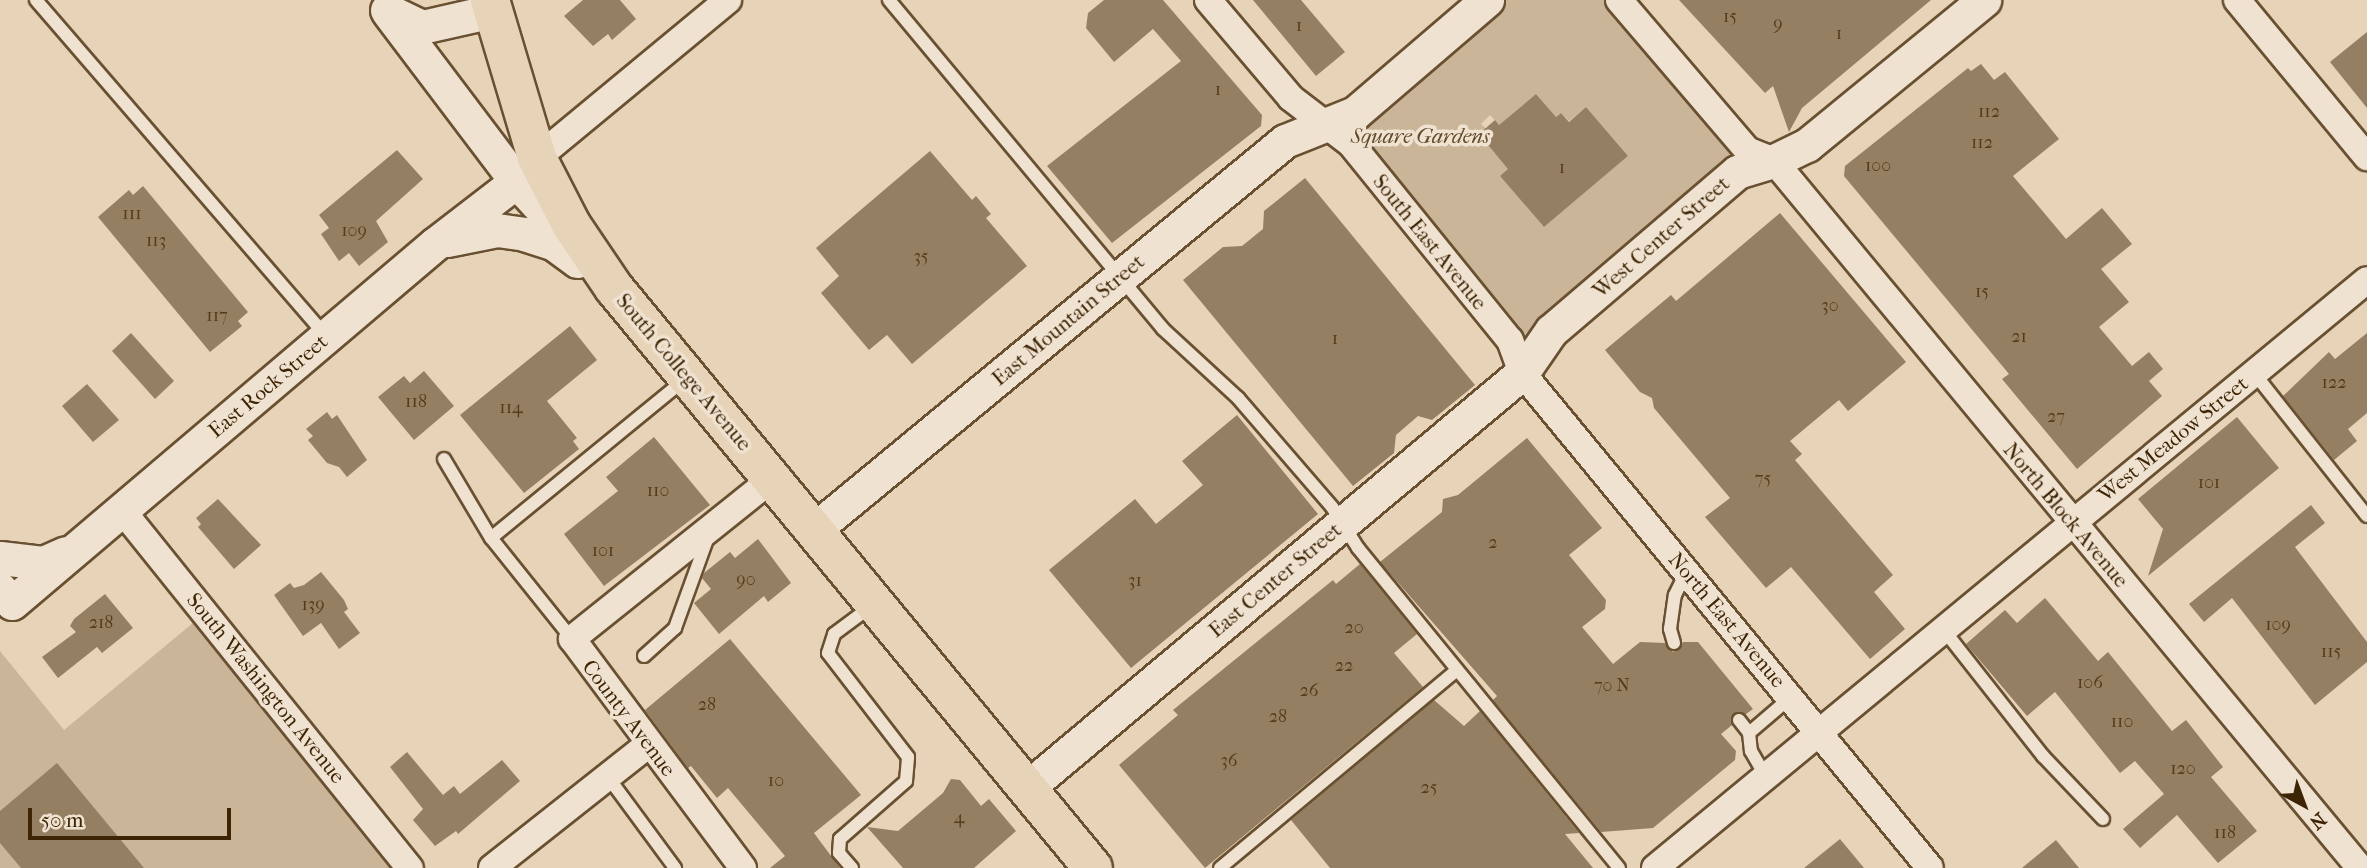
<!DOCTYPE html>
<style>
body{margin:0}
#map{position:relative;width:2367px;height:868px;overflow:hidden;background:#e7d3b8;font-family:"IM FELL French Canon",serif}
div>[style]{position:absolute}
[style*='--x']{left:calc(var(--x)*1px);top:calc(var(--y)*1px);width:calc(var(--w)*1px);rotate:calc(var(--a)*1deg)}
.green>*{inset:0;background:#cab599}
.building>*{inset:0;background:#957f62}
.roads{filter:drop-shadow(2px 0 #685031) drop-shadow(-2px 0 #685031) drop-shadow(0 2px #685031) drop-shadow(0 -2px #685031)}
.service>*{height:12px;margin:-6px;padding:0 6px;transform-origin:6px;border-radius:6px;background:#efe2d1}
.minor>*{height:26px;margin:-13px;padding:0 13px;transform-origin:13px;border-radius:13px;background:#efe2d1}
.tertiary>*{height:33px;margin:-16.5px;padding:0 16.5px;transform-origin:16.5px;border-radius:16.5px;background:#efe2d1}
.primary>*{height:38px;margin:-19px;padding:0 19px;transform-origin:19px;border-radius:19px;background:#e7d3b8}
span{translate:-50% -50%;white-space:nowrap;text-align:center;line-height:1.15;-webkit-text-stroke:7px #efe2d1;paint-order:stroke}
.number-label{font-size:18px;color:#533b1c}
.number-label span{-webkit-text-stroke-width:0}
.park-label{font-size:21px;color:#604829;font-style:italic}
.street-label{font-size:21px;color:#3d2404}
.north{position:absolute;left:2269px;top:770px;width:70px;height:70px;-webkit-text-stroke:5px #efe2d1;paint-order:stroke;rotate:139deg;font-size:19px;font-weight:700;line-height:28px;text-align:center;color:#3d2404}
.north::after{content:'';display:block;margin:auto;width:24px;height:32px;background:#3d2404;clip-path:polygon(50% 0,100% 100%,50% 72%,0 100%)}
.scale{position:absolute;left:28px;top:808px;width:203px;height:32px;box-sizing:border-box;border:4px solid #3d2404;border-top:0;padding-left:9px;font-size:21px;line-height:24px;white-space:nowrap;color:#3d2404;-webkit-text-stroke:5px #efe2d1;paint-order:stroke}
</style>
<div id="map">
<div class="green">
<i style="clip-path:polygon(evenodd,1487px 0,1619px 0,1747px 150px,1522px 373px,1351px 144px,1355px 113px,1487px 0,1536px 94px,1556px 117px,1561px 113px,1569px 121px,1586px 107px,1628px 156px,1544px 227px,1500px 176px,1520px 159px,1481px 124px,1490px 115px,1499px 125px,1536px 94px)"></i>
<i style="clip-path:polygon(205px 613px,410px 868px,0 868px,0 651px,64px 730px)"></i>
</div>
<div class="building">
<i style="clip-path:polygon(583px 0,620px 0,636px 19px,612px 40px,608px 34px,593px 46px,564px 16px)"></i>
<i style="clip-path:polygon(1104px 0,1163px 0,1262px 115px,1261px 126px,1112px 243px,1047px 166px,1181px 61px,1153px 29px,1114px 62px,1086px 28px,1088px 13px)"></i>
<i style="clip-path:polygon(1253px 0,1301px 0,1345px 52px,1316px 76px)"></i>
<i style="clip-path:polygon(1679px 0,1931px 0,1802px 108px,1789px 132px,1773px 86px,1765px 93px)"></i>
<i style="clip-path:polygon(2367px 32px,2367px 108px,2330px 62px)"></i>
<i style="clip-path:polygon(1981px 64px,1994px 80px,2005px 72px,2059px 139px,2013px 176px,2066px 239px,2102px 208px,2132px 244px,2101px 269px,2129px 302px,2099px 327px,2132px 366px,2149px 352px,2163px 369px,2149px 381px,2162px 396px,2077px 469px,2002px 379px,2009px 374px,1844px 176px,1845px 166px,1968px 68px,1971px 71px)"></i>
<i style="clip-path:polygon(1536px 94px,1556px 117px,1561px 113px,1569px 122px,1586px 107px,1628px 156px,1544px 227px,1500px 176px,1508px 169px,1479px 134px,1495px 120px,1499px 125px)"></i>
<i style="clip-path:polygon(397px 150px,423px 179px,376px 221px,388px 242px,359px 266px,349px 253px,339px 261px,321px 234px,329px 228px,319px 215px)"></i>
<i style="clip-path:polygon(930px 151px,972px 200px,976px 196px,991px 214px,986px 218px,1027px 266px,912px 364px,887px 335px,869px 350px,821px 293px,839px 276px,816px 248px)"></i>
<i style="clip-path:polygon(1305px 178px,1475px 385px,1432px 420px,1418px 416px,1396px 435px,1394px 453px,1353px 486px,1183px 280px,1223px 247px,1242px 246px,1263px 229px,1264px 211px)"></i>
<i style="clip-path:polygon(143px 186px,248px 312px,238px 321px,242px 326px,210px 352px,98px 217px,129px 190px,133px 195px)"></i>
<i style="clip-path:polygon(1780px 213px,1906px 362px,1848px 411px,1839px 400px,1790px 441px,1802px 454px,1795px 460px,1893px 575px,1874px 592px,1905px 629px,1870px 659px,1791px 567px,1766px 588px,1705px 517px,1730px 498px,1654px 408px,1652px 398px,1640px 392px,1605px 350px,1671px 295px,1676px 301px)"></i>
<i style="clip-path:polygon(570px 326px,597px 360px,547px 401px,577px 438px,573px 441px,579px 449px,524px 493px,460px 415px)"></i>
<i style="clip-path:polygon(131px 333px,174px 381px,155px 399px,112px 351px)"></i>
<i style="clip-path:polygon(2367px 333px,2367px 413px,2348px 429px,2357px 441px,2334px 460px,2283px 396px,2329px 352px,2335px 359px)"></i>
<i style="clip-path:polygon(424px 371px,454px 406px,414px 440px,378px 397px,404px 376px,410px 383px)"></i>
<i style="clip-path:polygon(87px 384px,119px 420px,93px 442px,62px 406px)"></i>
<i style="clip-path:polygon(327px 412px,332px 419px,337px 415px,367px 460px,347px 477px,339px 467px,327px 463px,308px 440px,313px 436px,306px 429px)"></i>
<i style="clip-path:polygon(1237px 415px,1318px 514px,1131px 668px,1049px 570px,1135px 499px,1156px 524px,1203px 485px,1182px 461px)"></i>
<i style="clip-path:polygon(2237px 417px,2279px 468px,2148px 576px,2163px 529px,2138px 499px)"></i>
<i style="clip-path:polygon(654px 437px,710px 505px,604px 586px,564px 534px,618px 491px,606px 477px)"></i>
<i style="clip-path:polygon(1527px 438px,1602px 528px,1569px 555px,1606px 600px,1605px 609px,1582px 627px,1613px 664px,1640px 642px,1665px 643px,1673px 652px,1683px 642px,1698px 642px,1753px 709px,1746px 714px,1733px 714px,1732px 725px,1721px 734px,1736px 751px,1735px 760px,1653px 828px,1601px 832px,1493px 700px,1497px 696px,1380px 562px,1442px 512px,1443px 499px,1458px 495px)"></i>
<i style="clip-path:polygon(218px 499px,261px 545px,234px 569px,198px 527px,201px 524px,196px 518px)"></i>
<i style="clip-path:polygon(2311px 505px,2325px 523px,2295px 547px,2367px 642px,2367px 662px,2315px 705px,2232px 598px,2204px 622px,2189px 604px)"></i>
<i style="clip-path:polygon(758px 539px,791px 583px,768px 602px,764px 596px,719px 634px,694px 603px,711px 589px,702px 578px,704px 573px,730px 552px,735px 558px)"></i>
<i style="clip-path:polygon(1360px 564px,1417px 634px,1394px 653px,1423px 687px,1205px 868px,1119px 765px,1178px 715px,1173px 710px,1333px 580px,1336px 584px)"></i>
<i style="clip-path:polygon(321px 572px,344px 600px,348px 609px,344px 612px,360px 633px,339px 649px,321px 623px,303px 636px,274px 595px,290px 583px,294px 588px,304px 585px)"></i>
<i style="clip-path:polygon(105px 594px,133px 628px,102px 653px,97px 647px,58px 678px,42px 657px,76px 632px,70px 626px,74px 619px)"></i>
<i style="clip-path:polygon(2045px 598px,2098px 661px,2108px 652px,2172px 731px,2186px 720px,2223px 767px,2211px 777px,2257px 831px,2218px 863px,2177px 815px,2140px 848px,2123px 829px,2164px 794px,2135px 761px,2120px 773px,2055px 692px,2027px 716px,1966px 644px,2005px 610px,2017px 623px)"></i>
<i style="clip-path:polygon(730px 639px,861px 795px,814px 833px,840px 868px,770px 868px,785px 856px,728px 788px,717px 798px,691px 766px,688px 768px,645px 710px)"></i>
<i style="clip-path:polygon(1434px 700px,1464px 726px,1480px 711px,1579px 833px,1565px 834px,1593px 868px,1330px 868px,1291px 820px)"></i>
<i style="clip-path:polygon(407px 752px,443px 795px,454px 786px,460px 794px,502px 760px,520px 781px,458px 834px,456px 831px,435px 846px,413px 820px,423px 809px,390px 767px)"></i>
<i style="clip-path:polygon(57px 763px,144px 868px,21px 868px,0 843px,0 811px)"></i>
<i style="clip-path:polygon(951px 779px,960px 780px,981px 806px,989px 799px,1016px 831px,974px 868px,903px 868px,867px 827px,898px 831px,943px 793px)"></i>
<i style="clip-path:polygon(1840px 839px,1864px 868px,1804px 868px)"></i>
<i style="clip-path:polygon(2056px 840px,2079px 868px,2022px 868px)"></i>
</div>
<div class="roads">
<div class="service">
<i style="--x:36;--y:0;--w:444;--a:49.2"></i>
<i style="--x:889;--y:0;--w:428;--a:50.2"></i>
<i style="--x:1163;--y:329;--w:102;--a:42.6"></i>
<i style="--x:1238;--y:398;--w:144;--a:49.2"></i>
<i style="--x:1332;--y:507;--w:49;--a:57.6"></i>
<i style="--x:1358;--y:548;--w:413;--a:50.8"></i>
<i style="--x:2254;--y:373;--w:182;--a:51.7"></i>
<i style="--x:444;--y:459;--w:92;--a:59.3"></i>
<i style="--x:1943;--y:629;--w:162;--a:51.8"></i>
<i style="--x:2043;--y:756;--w:87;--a:46.4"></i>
<i style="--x:572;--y:639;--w:129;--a:-128.7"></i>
<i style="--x:491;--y:538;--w:251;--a:-39.3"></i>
<i style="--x:1674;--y:643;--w:15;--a:-106"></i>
<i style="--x:1670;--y:629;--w:34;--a:-82"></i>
<i style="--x:1675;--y:595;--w:25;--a:-64"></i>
<i style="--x:644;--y:656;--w:42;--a:-42.1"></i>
<i style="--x:675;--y:628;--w:97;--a:-70.1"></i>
<i style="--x:1739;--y:720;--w:16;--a:52"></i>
<i style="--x:1749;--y:733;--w:18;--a:84"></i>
<i style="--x:1751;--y:751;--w:30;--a:60"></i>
<i style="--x:1749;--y:733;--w:54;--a:-40.5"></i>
<i style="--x:608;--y:777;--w:113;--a:53.6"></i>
<i style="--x:852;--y:868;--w:20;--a:-131"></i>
<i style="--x:839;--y:853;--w:14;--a:-86"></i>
<i style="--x:840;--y:839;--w:88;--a:-41.3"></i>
<i style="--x:906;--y:781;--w:24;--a:-85"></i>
<i style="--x:908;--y:757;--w:131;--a:-127.6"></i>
<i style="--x:828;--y:653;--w:20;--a:-72"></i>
<i style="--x:834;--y:634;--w:49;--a:-36.6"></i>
<i style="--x:1220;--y:868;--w:309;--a:-39.9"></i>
</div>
<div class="minor">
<i style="--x:1208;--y:0;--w:128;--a:49.7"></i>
<i style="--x:1291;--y:98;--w:76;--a:37.5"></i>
<i style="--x:1351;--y:144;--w:252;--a:51"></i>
<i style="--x:1510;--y:340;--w:35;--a:70"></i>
<i style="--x:1522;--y:373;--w:641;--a:50.5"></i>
<i style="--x:1619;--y:0;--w:197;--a:49.5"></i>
<i style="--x:1747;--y:150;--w:29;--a:22"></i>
<i style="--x:1774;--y:161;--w:918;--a:50.35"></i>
<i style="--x:2237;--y:0;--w:204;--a:50.4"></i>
<i style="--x:537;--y:158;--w:248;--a:-39.6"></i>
<i style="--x:121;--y:509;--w:461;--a:51.2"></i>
<i style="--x:492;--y:868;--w:200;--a:-38.3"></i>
<i style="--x:743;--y:868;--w:286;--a:-126.7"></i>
<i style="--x:572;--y:639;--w:258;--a:-38.7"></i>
<i style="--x:1655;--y:868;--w:923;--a:-39.55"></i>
</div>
<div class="tertiary">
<i style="--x:387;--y:10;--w:39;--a:26"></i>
<i style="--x:422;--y:27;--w:73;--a:-12.7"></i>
<i style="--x:389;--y:13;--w:212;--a:52.9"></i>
<i style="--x:517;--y:182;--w:80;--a:47.5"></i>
<i style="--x:447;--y:240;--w:51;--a:-11.3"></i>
<i style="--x:497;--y:230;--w:27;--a:8"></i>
<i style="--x:524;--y:234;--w:32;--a:18"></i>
<i style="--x:554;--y:244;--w:29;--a:36"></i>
<i style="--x:815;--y:529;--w:609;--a:-39.54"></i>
<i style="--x:1285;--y:141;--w:75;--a:-21.8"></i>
<i style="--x:1355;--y:113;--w:174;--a:-40.6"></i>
<i style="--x:0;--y:558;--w:43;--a:6.6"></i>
<i style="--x:43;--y:563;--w:24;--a:-24"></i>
<i style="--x:0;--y:589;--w:18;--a:49"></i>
<i style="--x:12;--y:603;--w:555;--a:-40.32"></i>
<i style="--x:435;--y:244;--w:131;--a:-37.6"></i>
<i style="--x:1027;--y:788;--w:646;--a:-39.98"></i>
<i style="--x:1522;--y:373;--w:51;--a:-55.4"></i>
<i style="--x:1551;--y:331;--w:245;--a:-40.5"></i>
<i style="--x:1737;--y:172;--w:39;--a:-17"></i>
<i style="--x:1774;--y:161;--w:37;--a:-26"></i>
<i style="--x:1807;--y:145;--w:229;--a:-39.3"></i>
</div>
<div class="primary">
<i style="--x:490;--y:0;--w:165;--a:73.4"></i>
<i style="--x:537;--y:158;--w:76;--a:62.8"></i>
<i style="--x:572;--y:226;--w:75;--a:55.9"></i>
<i style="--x:614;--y:288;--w:752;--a:50.45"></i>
</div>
</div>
<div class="number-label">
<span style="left:1730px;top:17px">15</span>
<span style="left:1778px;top:24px">9</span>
<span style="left:1299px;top:26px">1</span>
<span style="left:1839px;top:34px">1</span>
<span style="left:1218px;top:90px">1</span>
<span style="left:1989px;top:112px">112</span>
<span style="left:1982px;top:143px">112</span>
<span style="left:1878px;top:166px">100</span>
<span style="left:1562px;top:168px">1</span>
<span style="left:132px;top:214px">111</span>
<span style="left:354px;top:231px">109</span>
<span style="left:156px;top:241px">113</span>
<span style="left:921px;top:257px">35</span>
<span style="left:1982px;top:292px">15</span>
<span style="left:1830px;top:306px">30</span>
<span style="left:217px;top:316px">117</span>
<span style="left:2019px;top:337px">21</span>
<span style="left:1335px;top:339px">1</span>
<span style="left:2334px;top:383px">122</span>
<span style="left:416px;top:402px">118</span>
<span style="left:511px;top:408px">114</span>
<span style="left:2056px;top:417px">27</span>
<span style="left:1763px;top:479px">75</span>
<span style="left:2209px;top:483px">101</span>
<span style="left:658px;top:491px">110</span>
<span style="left:1493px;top:543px">2</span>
<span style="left:603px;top:551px">101</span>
<span style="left:746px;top:580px">90</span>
<span style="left:1135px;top:581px">31</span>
<span style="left:313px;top:605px">139</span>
<span style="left:101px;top:623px">218</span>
<span style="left:2278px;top:625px">109</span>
<span style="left:1354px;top:628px">20</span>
<span style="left:2331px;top:652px">115</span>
<span style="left:1344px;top:666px">22</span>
<span style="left:2090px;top:683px">106</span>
<span style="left:1612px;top:686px">70 N</span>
<span style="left:1309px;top:691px">26</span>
<span style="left:707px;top:705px">28</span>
<span style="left:1278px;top:717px">28</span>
<span style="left:2122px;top:722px">110</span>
<span style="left:1229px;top:761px">36</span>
<span style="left:2183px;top:769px">120</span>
<span style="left:776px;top:781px">10</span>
<span style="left:1429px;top:788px">25</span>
<span style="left:959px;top:818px">4</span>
<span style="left:2225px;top:833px">118</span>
</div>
<div class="park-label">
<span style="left:1420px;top:136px">Square Gardens</span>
</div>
<div class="street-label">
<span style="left:1661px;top:237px;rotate:-41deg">West Center Street</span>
<span style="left:1430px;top:242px;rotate:51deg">South East Avenue</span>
<span style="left:1068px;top:320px;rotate:-40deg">East Mountain Street</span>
<span style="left:684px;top:372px;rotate:50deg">South College Avenue</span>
<span style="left:268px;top:386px;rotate:-40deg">East Rock Street</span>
<span style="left:2173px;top:439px;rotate:-39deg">West Meadow Street</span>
<span style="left:2066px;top:515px;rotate:50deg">North Block Avenue</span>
<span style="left:1275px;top:580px;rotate:-40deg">East Center Street</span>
<span style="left:1727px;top:620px;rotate:50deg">North East Avenue</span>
<span style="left:266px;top:688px;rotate:51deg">South Washington Avenue</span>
<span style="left:629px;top:718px;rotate:53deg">County Avenue</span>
</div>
<div class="north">N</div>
<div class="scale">50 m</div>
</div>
